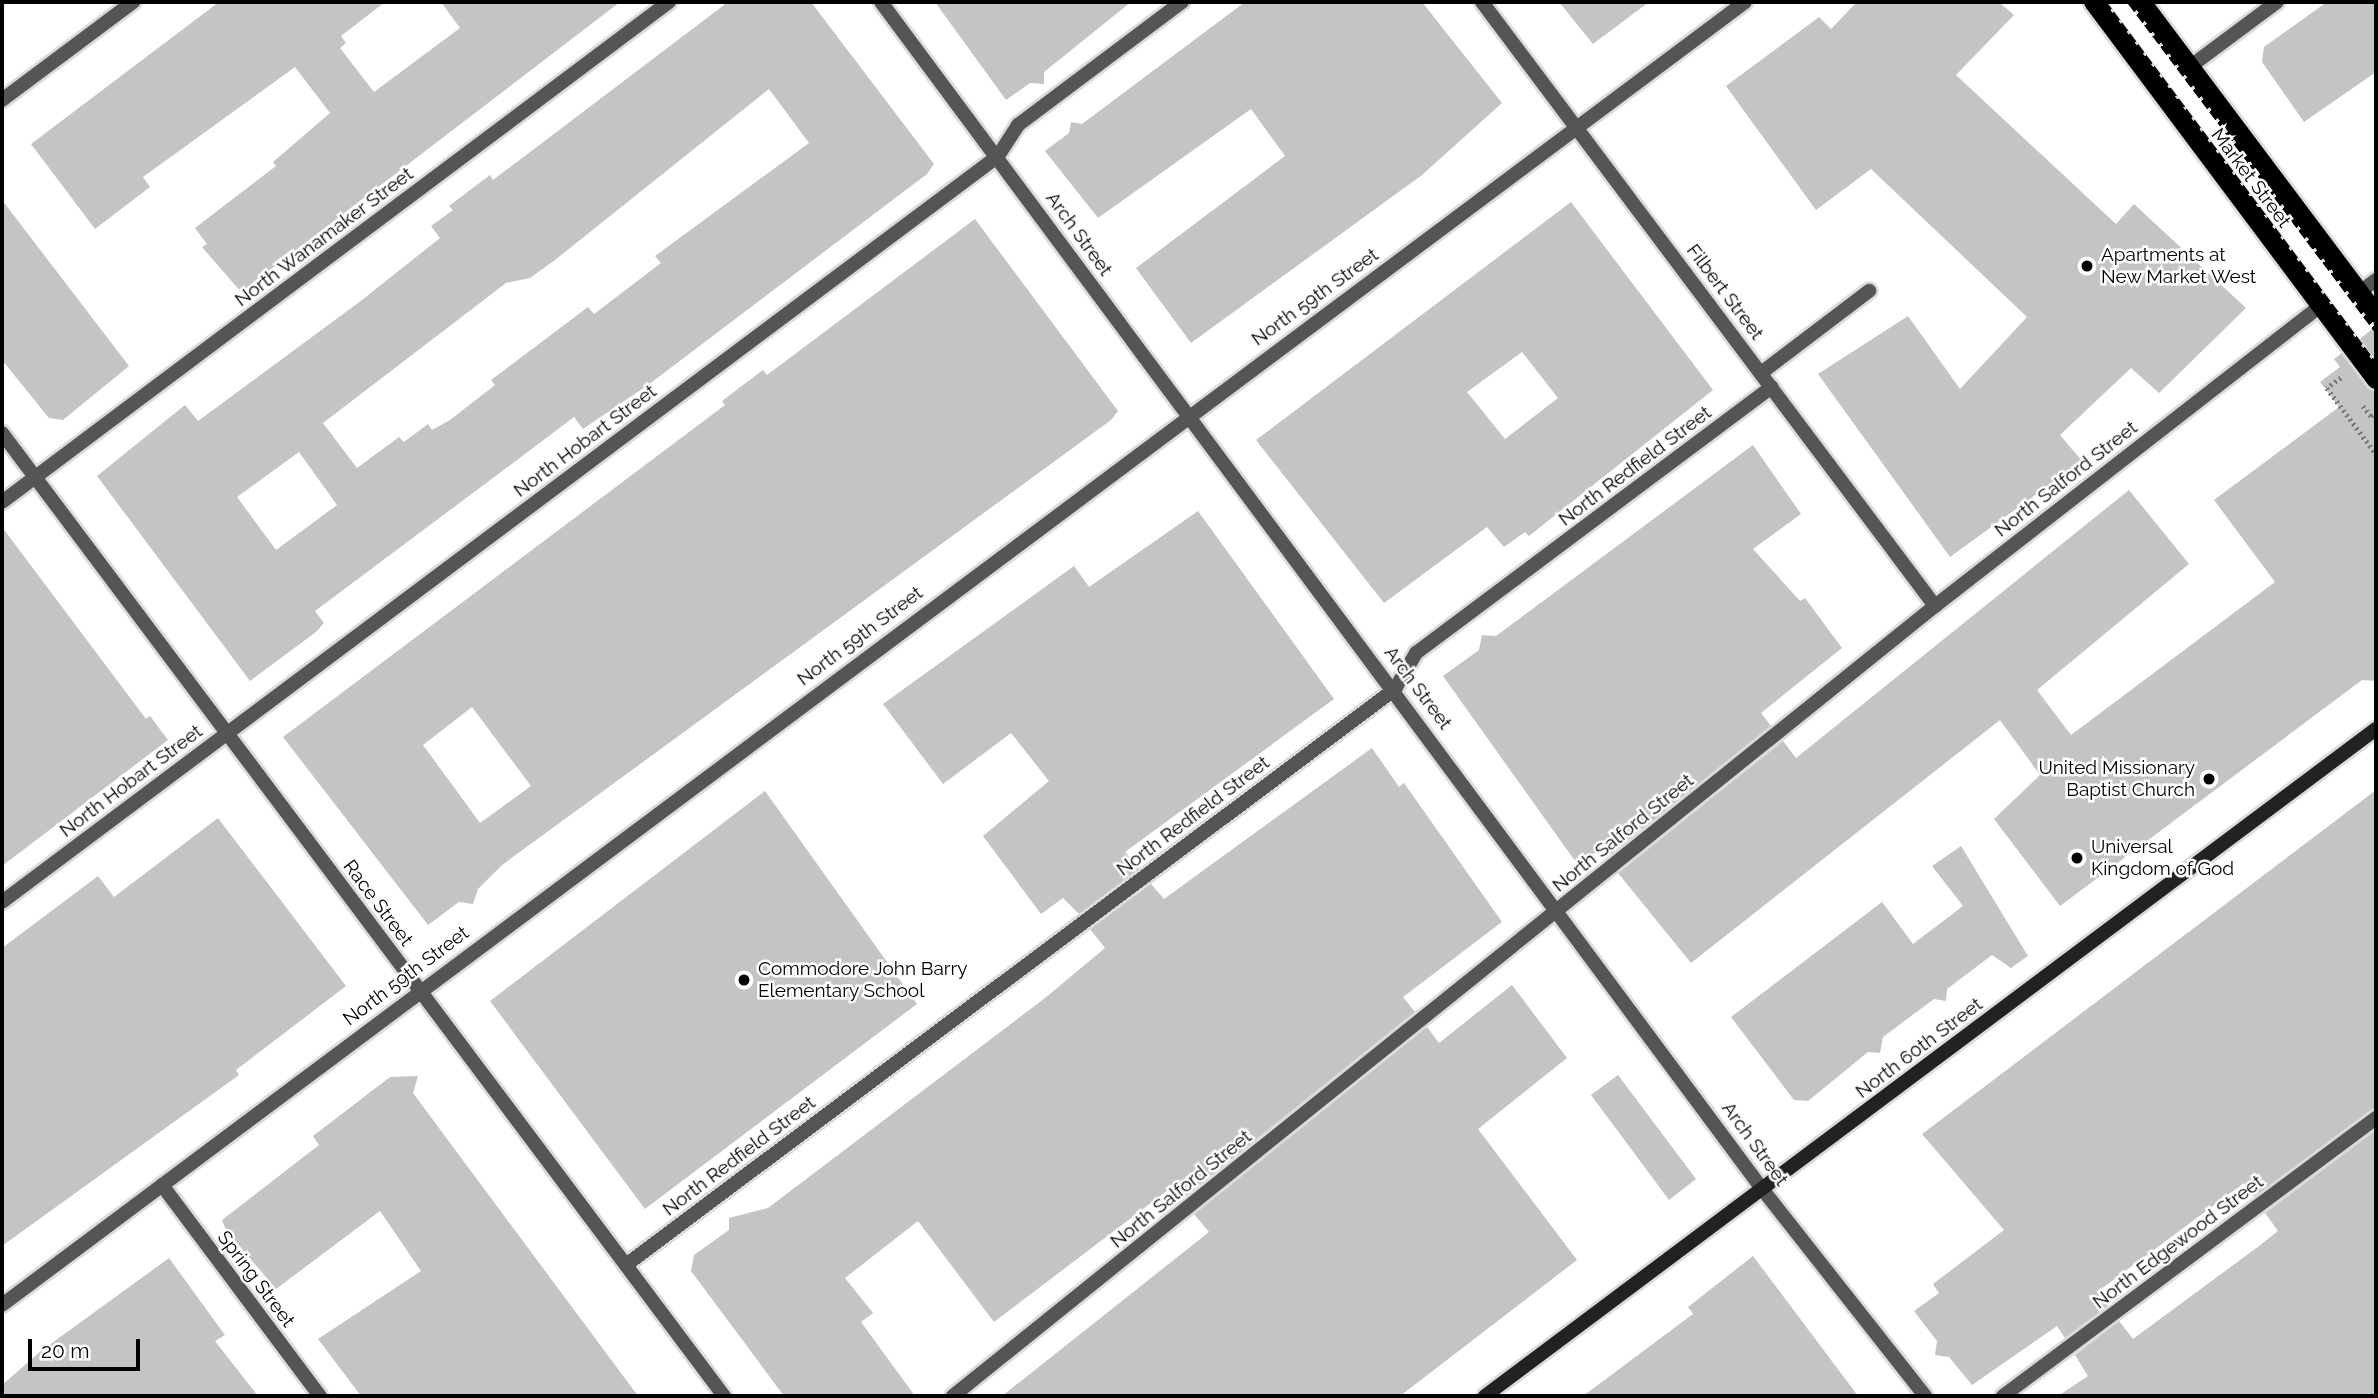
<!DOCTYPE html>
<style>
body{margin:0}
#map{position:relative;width:2378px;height:1398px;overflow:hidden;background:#fff;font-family:Raleway,sans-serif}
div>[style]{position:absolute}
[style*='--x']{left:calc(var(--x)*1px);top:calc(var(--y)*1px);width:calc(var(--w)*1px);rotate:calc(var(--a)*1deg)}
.building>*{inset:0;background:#c4c4c4}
.path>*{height:4.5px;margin-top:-2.25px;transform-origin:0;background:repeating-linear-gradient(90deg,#777 0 2px,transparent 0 5.5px)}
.roads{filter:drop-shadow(2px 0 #dbdbdb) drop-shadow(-2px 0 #dbdbdb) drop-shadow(0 2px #dbdbdb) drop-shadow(0 -2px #dbdbdb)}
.lane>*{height:14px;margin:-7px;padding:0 7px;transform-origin:7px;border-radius:7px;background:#555}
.street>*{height:14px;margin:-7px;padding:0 7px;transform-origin:7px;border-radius:7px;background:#555}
.secondary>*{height:14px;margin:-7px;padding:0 7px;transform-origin:7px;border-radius:7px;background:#222}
.primary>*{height:18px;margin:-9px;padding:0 9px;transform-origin:9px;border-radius:9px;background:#000}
.rail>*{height:5px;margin-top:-2.5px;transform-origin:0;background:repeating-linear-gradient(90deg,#000 0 10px,transparent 0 13.5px)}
.dots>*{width:19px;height:19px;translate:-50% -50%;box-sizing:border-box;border:4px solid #fff;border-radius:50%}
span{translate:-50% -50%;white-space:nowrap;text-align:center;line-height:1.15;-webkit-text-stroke:5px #fff;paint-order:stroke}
.street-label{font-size:19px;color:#000}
.poi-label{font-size:19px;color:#000}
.left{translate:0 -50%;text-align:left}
.right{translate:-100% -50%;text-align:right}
.frame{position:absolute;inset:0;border:4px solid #000;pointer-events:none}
.scale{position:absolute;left:28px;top:1339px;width:112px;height:32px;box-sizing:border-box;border:4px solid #000;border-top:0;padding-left:9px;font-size:21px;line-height:24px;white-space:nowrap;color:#000;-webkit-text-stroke:5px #fff;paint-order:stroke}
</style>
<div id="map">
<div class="building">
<i style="clip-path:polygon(219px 2px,385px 2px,341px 36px,346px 43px,340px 48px,374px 92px,460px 28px,441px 2px,620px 2px,241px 292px,202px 247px,207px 244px,195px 228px,276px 166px,273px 162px,330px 113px,295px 67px,143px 177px,150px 187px,95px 229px,31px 144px)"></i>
<i style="clip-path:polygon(evenodd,728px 2px,811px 2px,934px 164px,927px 174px,648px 385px,583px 429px,574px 417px,521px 457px,315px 611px,324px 623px,316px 632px,250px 681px,97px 476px,185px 405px,198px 421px,362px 300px,440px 238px,431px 226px,453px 210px,449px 206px,490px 175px,493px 180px,728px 2px,769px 89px,809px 143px,655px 256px,661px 263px,594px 314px,588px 307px,491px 380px,495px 385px,450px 420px,432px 430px,428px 424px,404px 442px,399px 437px,357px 468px,323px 423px,506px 283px,530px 278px,555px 260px,769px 89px,728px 2px,299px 452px,337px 505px,276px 550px,237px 497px,299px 452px)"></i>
<i style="clip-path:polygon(935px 2px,1131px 2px,1044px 72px,1044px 84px,1030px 83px,1006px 100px)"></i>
<i style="clip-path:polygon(1245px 2px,1422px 2px,1502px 103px,1422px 175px,1191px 343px,1136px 268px,1285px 156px,1251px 109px,1098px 218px,1045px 151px,1069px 133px,1071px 122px,1082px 124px)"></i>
<i style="clip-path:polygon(1559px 2px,1649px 2px,1593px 44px)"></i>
<i style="clip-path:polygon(1857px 2px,1999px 2px,2014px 15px,1956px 75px,2116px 224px,2134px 204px,2246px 308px,2159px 393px,2131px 368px,2060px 435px,2082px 461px,1950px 557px,1818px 374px,1908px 316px,1960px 389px,2027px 317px,1871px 169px,1816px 210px,1726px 86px,1819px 17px,1831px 29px)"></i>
<i style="clip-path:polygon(2327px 2px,2376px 2px,2376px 72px,2304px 122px,2262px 62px,2264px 47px)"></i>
<i style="clip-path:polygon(2px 200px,129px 366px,63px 420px,49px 418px,2px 360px)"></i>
<i style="clip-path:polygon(evenodd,1571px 202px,1713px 390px,1529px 536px,1525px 532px,1504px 547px,1487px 527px,1384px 603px,1256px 440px,1571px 202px,1522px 352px,1558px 398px,1505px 439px,1467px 392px,1522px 352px)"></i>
<i style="clip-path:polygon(evenodd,975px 219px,1118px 411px,1111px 420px,502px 865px,478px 889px,473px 904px,459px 902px,428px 925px,283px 737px,725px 405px,722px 401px,743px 385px,763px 370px,767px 375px,975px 219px,472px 707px,531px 786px,480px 823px,423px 745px,472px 707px)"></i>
<i style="clip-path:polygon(2376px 326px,2376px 361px,2360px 339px)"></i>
<i style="clip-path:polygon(2342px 353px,2376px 391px,2376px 681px,2362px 680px,2060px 906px,1994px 819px,2040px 775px,2000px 720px,1691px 963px,1618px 873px,1783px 741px,1796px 758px,2129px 490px,2189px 564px,2037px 690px,2071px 735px,2275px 582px,2214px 500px,2339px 407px,2320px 382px,2340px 367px,2334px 359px)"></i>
<i style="clip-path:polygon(1753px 445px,1801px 514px,1753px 549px,1800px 601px,1805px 598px,1842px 648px,1761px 713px,1771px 726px,1606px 858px,1600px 851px,1575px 861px,1443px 676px,1479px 650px,1482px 635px,1496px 636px)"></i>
<i style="clip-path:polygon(1198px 511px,1334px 699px,1125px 852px,1139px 869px,1079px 914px,1063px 898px,1041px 914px,983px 836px,1049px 781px,1011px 733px,943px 784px,883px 704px,1074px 566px,1089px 587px)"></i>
<i style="clip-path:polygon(2px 527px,146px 719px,150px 716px,168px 740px,2px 866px)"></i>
<i style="clip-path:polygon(1372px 748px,1399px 787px,1404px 783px,1502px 922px,1403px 997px,1415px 1012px,1182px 1199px,1172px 1187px,994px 1322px,918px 1221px,845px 1278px,873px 1313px,861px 1322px,915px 1396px,784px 1396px,691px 1271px,694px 1255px,729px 1230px,729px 1218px,768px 1208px,1045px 998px,1105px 948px,1090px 929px,1151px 884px,1164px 899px)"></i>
<i style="clip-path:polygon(2376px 790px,2376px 1109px,2254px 1197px,2244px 1183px,2097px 1292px,2108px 1306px,2065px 1338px,2057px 1326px,1972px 1385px,1949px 1357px,1935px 1355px,1937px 1341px,1914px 1311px,1939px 1293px,1933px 1284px,2004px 1230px,1922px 1134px)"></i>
<i style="clip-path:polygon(765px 791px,917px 1004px,645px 1209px,490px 1001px)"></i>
<i style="clip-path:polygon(218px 818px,346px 986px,236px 1070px,239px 1075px,2px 1246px,2px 948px,98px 876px,114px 897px)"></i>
<i style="clip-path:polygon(1961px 846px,2028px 956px,2011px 968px,1992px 955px,1947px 989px,1946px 1001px,1934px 999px,1883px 1037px,1880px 1053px,1868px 1052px,1808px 1101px,1794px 1100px,1731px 1017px,1882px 902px,1913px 944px,1963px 906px,1932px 866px)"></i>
<i style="clip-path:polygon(1512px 985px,1567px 1058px,1478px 1129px,1577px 1260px,1400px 1396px,1002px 1396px,1209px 1232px,1194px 1214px,1427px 1027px,1439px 1043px)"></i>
<i style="clip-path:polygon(1618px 1075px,1696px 1179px,1669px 1200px,1591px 1095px)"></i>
<i style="clip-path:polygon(418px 1076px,413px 1093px,638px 1396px,361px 1396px,318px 1339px,421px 1271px,380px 1211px,276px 1289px,226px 1230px,222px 1220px,319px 1145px,313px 1136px,390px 1077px)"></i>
<i style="clip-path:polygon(2376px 1130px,2376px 1396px,2058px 1396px,2088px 1376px,2075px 1355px,2119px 1321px,2133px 1339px,2259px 1246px,2278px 1231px,2265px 1213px)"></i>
<i style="clip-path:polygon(1753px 1256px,1858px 1396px,1583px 1396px,1693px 1314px,1688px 1307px)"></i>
<i style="clip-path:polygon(169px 1258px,225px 1335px,215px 1341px,258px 1396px,2px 1396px,2px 1385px,41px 1351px)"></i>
</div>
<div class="path">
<i style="--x:2341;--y:378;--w:17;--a:144"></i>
<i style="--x:2327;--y:388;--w:82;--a:53.4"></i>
<i style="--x:2363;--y:406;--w:13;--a:51"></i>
<i style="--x:2371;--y:416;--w:7;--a:-45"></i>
</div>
<div class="roads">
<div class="lane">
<i style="--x:1761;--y:373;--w:136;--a:-37.2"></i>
</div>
<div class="street">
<i style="--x:881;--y:2;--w:1480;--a:53.41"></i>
<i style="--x:1763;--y:1190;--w:262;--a:51.8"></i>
<i style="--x:1482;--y:2;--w:755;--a:53.13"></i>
<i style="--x:2191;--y:66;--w:107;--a:-36.7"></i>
<i style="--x:2;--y:100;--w:164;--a:-36.8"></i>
<i style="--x:2360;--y:292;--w:20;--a:-37"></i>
<i style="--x:2;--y:433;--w:1204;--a:53.14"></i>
<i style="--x:2;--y:502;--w:834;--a:-36.86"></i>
<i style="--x:2;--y:902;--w:1244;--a:-36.83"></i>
<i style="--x:998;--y:156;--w:37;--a:-57"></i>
<i style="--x:1018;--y:125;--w:205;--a:-36.9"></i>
<i style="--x:162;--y:1185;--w:264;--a:53.2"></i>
<i style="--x:626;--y:1265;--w:961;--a:-36.83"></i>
<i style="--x:1395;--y:689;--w:42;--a:-59.7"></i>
<i style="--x:1416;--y:653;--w:444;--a:-36.8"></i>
<i style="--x:2;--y:1305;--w:2176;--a:-36.78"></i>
<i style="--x:953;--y:1396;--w:1260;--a:-38.82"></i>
<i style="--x:1935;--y:606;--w:489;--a:-37.9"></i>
<i style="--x:2003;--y:1396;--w:465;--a:-36.7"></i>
</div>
<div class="secondary">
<i style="--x:1485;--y:1396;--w:1113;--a:-36.82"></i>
</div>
<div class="primary">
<i style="--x:2093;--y:2;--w:472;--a:53.2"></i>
<i style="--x:2142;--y:2;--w:390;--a:53.1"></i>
</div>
</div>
<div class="rail">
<i style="--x:2104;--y:2;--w:454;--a:53.2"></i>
<i style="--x:2130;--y:2;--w:410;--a:53.1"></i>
</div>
<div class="dots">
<i style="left:2087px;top:266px;background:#000"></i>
<i style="left:2209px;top:779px;background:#000"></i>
<i style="left:2077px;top:858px;background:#000"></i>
<i style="left:744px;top:980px;background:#000"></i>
</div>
<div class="street-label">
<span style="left:2251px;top:178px;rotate:53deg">Market Street</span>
<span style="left:1079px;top:234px;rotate:54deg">Arch Street</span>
<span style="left:324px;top:237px;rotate:-37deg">North Wanamaker Street</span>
<span style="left:1725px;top:292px;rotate:53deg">Filbert Street</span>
<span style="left:1315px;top:297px;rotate:-36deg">North 59th Street</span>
<span style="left:585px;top:441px;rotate:-37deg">North Hobart Street</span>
<span style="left:1635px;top:466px;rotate:-37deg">North Redfield Street</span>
<span style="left:2066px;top:479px;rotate:-38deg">North Salford Street</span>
<span style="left:860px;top:636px;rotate:-37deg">North 59th Street</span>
<span style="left:1418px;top:688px;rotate:53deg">Arch Street</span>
<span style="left:131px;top:781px;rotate:-37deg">North Hobart Street</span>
<span style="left:1193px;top:816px;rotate:-37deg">North Redfield Street</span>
<span style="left:1623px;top:833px;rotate:-39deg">North Salford Street</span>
<span style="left:378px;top:903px;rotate:53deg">Race Street</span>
<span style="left:406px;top:976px;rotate:-37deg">North 59th Street</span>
<span style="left:1919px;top:1048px;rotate:-37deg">North 60th Street</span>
<span style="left:1755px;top:1144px;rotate:54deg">Arch Street</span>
<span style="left:739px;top:1156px;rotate:-37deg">North Redfield Street</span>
<span style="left:1181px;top:1189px;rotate:-39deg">North Salford Street</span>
<span style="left:2178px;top:1242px;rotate:-37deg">North Edgewood Street</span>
<span style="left:256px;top:1279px;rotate:53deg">Spring Street</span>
</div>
<div class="poi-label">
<span class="left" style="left:2101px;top:266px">Apartments at<br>New Market West</span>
<span class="right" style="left:2195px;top:779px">United Missionary<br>Baptist Church</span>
<span class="left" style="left:2091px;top:858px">Universal<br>Kingdom of God</span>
<span class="left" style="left:758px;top:980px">Commodore John Barry<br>Elementary School</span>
</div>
<div class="frame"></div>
<div class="scale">20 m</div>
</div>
